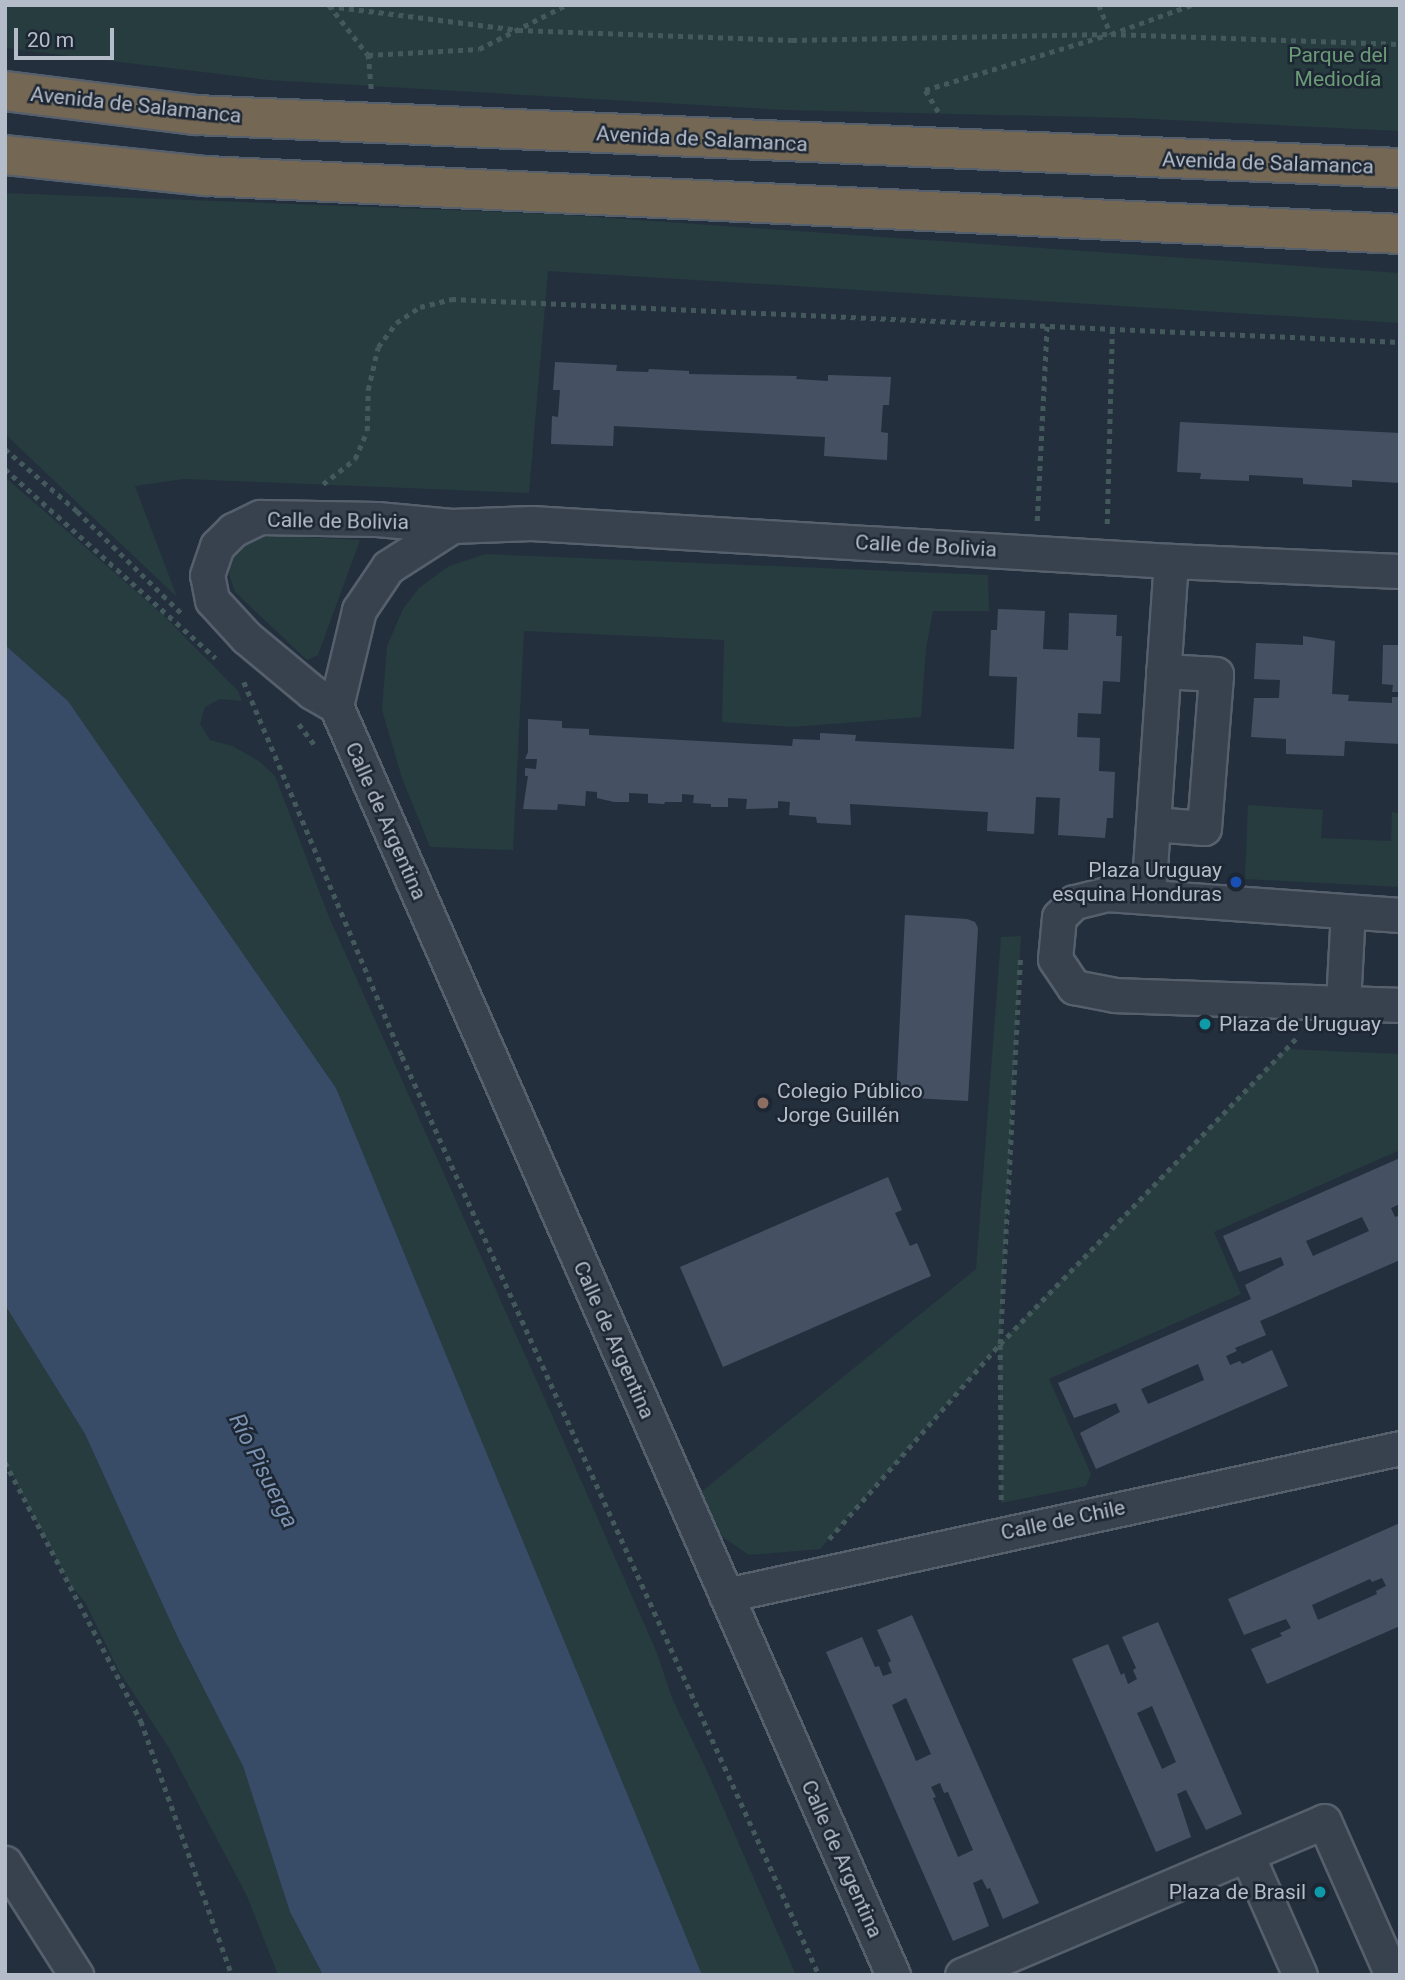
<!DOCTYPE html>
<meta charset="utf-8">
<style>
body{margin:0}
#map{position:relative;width:1405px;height:1980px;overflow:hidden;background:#242f3e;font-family:Roboto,sans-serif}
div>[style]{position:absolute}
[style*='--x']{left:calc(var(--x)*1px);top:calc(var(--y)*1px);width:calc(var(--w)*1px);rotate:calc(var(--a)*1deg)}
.green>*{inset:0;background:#263c3f}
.water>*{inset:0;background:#394c67}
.building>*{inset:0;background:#455162}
.path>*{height:4.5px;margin-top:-2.25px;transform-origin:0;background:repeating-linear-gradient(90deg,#44595c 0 5px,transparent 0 10px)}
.roads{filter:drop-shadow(2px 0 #565f6c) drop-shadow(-2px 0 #565f6c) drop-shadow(0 2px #565f6c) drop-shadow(0 -2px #565f6c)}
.street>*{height:33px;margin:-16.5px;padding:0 16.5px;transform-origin:16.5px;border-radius:16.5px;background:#38414e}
.highway>*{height:38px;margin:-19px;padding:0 19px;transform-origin:19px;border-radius:19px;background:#746855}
.dots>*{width:19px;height:19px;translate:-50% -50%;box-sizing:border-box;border:4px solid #1d2633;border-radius:50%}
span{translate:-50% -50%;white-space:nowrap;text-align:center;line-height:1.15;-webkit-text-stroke:5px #1d2633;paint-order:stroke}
.park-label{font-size:21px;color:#6b9a76}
.street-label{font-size:21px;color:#b4bcc9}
.poi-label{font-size:21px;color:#b4bcc9}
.right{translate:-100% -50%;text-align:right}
.left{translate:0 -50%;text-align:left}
.water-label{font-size:23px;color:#7c92b1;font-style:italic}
.frame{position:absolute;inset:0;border:7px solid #b4bcc9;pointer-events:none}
.scale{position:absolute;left:14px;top:28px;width:100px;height:32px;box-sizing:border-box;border:4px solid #b4bcc9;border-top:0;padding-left:9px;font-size:21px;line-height:24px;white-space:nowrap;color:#b4bcc9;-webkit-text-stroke:5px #1d2633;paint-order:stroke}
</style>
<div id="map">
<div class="green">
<i style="clip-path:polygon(5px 5px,1400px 5px,1400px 131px,1129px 118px,785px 110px,268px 80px,5px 48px)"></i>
<i style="clip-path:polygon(5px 193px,553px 214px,1400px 273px,1400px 323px,548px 271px,529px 493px,184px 479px,135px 486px,177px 597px,5px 434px)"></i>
<i style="clip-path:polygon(5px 477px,163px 615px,238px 691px,242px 701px,220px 699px,205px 707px,200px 724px,210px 740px,232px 746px,259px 761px,275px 776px,329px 917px,564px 1442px,657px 1653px,672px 1698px,708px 1773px,796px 1975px,702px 1975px,336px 1088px,68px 701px,5px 645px)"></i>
<i style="clip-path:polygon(270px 535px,360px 540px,318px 655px,307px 660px,235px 592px,229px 574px,232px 554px,247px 541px)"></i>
<i style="clip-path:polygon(486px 554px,988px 575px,989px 611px,933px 611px,926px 648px,921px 717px,792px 727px,722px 722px,724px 640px,524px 631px,513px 850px,430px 847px,402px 778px,382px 710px,387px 646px,403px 609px,419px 588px,449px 566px)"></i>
<i style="clip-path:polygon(1248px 805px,1323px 810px,1321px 838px,1391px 841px,1392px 812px,1400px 813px,1400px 887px,1245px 879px)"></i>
<i style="clip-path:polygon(1021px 936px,1000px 1343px,1286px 1049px,1400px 1054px,1400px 1150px,1214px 1232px,1241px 1294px,1049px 1379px,1091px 1474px,1086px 1486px,1001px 1503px,999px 1345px,820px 1549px,749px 1555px,717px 1533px,700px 1493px,976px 1269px,1001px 937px)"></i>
<i style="clip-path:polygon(5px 1305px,85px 1434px,178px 1638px,243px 1766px,290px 1912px,323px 1975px,278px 1975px,247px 1896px,209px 1824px,169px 1748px,119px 1671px,85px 1602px,69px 1583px,5px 1462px)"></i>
</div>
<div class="water">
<i style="clip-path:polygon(5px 645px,68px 701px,336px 1088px,702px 1975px,323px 1975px,290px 1912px,243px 1766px,178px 1638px,85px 1434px,5px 1305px)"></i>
</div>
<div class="building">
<i style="clip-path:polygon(555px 362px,617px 365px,616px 371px,648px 372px,649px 369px,689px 371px,689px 374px,797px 376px,796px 379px,828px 381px,828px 375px,891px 377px,889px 405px,883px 405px,881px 432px,888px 433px,887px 460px,824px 456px,825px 437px,614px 426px,613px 446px,551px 444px,552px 416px,558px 417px,560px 390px,553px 390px)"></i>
<i style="clip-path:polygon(1180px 422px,1400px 433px,1400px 483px,1352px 480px,1352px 487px,1303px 484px,1303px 478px,1249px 475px,1249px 481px,1200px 479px,1201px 473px,1177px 472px)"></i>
<i style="clip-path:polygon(998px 609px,1045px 611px,1043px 649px,1068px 650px,1069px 613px,1117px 615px,1116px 636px,1122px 636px,1120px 682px,1103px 681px,1101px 714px,1078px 713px,1077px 737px,1100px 738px,1099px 771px,1115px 772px,1113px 818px,1107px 818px,1105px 838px,1058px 835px,1060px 798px,1036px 797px,1034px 834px,987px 831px,988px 812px,850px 804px,851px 825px,817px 823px,816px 817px,789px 815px,790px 802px,778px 801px,778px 808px,746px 809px,747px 799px,728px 798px,728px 807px,711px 807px,711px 804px,693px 803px,694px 795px,682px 794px,682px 802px,665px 802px,664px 804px,648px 803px,648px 794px,629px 793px,629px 802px,614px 802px,597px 798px,597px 792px,586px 791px,585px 806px,558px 804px,557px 810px,523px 809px,528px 776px,525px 776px,525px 768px,536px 769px,537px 759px,525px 759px,528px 752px,528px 719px,562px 721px,562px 728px,589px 729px,589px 735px,792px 746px,793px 739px,820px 740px,820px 733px,856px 735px,855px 741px,1014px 749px,1017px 677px,989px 676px,991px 630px,997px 630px)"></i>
<i style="clip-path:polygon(1303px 636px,1335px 641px,1332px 694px,1349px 695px,1348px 701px,1392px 703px,1392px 697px,1400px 697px,1400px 744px,1345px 741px,1344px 756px,1286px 754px,1286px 739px,1251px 737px,1254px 698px,1279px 698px,1280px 680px,1254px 679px,1256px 643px,1303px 645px)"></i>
<i style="clip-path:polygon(1383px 645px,1400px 645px,1400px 692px,1392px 692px,1393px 685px,1382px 684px)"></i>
<i style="clip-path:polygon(905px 915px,967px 919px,975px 922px,978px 928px,968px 1101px,896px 1097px)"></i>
<i style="clip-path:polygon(evenodd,1400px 1158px,1400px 1204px,1391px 1208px,1395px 1217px,1400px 1215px,1400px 1260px,1260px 1321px,1266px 1335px,1235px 1348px,1237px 1351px,1226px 1356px,1230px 1365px,1240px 1361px,1242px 1364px,1272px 1350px,1288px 1386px,1096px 1469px,1080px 1433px,1120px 1412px,1116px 1403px,1074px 1418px,1058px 1383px,1251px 1299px,1245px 1285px,1284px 1265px,1281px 1257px,1239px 1272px,1223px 1236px,1400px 1158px,1362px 1217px,1369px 1231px,1313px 1256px,1306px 1241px,1362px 1217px,1400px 1158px,1198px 1364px,1204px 1380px,1148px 1404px,1141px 1389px,1198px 1364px)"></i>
<i style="clip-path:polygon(888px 1177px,902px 1210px,895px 1213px,910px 1246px,917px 1243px,931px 1276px,723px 1367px,680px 1267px)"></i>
<i style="clip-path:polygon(evenodd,1400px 1523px,1400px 1626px,1267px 1684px,1251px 1649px,1282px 1636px,1280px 1633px,1291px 1628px,1286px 1619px,1244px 1635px,1228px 1599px,1400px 1523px,1382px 1578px,1386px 1586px,1376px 1591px,1377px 1594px,1318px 1620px,1312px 1605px,1370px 1579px,1372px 1582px,1382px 1578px)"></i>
<i style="clip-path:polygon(evenodd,912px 1615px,1039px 1903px,1003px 1919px,990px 1888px,987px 1889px,982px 1879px,973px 1883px,989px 1926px,953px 1941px,826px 1652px,862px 1637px,875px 1667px,879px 1666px,883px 1676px,892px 1673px,888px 1663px,891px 1661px,877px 1630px,912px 1615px,906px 1698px,931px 1754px,916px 1761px,892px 1705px,906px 1698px,912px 1615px,940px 1783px,944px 1793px,948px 1792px,973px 1850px,958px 1857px,933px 1798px,936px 1797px,931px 1787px,940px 1783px)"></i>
<i style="clip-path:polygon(evenodd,1158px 1622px,1242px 1814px,1206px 1830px,1186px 1790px,1177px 1794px,1191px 1837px,1156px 1852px,1072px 1659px,1108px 1644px,1121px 1675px,1124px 1673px,1128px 1684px,1137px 1679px,1133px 1670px,1136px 1668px,1122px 1637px,1158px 1622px,1152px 1706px,1176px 1762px,1162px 1769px,1137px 1713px,1152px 1706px)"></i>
</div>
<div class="path">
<i style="--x:329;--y:5;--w:63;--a:52"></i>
<i style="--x:1099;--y:5;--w:31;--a:68"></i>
<i style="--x:1111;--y:34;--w:85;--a:-19.9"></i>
<i style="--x:329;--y:6;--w:191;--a:7.2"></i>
<i style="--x:518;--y:30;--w:274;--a:2.1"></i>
<i style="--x:792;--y:40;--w:319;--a:-1.1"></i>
<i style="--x:1111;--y:34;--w:289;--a:2"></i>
<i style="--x:371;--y:89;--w:34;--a:-95"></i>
<i style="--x:368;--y:55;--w:111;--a:-3.1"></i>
<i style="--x:479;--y:49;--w:97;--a:-26.8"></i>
<i style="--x:938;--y:112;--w:26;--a:-121"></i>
<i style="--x:925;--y:90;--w:187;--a:-16.8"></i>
<i style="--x:5;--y:449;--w:95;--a:40.7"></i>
<i style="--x:77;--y:511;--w:146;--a:44.4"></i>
<i style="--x:5;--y:469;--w:283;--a:41.9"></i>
<i style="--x:323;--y:484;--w:41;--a:-38"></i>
<i style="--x:355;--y:459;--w:30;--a:-67"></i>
<i style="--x:367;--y:431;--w:41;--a:-88.6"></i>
<i style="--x:368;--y:390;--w:44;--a:-76.9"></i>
<i style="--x:378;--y:347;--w:30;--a:-53"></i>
<i style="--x:396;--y:323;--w:29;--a:-34"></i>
<i style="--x:420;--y:307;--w:32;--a:-14"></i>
<i style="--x:451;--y:299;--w:950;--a:2.59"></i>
<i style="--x:1037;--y:521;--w:195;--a:-87.1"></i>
<i style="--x:1107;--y:524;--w:195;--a:-88.5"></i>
<i style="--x:244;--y:682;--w:406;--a:67.1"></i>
<i style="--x:402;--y:1056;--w:1009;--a:65.59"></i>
<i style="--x:299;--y:724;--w:26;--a:53"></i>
<i style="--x:5;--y:1462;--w:293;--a:62.3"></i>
<i style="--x:141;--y:1721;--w:270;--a:70.3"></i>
<i style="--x:1001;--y:1500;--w:156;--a:-90.4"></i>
<i style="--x:1000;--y:1344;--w:385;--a:-87"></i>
<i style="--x:829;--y:1539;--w:259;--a:-48.8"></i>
<i style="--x:1000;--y:1344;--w:429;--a:-45.9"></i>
</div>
<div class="roads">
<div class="street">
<i style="--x:336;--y:706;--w:1386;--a:66.3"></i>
<i style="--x:336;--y:706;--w:99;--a:-76.5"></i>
<i style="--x:359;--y:610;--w:52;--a:-56"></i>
<i style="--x:388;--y:567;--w:76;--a:-32.6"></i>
<i style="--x:452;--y:526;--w:79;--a:-2.2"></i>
<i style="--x:531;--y:523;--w:641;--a:3.4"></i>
<i style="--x:1171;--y:561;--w:229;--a:2.5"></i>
<i style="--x:336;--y:706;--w:28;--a:-150"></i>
<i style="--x:312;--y:692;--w:86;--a:-140.2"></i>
<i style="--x:246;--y:637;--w:50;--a:-132.6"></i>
<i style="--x:212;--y:600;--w:25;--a:-101"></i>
<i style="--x:207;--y:575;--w:31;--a:-71"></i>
<i style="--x:217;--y:546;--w:23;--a:-45"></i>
<i style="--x:233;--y:530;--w:30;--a:-26"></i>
<i style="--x:260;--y:517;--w:117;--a:1"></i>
<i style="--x:377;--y:519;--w:75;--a:5.3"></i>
<i style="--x:1153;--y:824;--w:51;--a:4.5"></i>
<i style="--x:1204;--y:828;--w:154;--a:-85.5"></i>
<i style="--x:1216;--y:674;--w:53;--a:-176.8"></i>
<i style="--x:1148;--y:897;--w:337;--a:-86.1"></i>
<i style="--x:1400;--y:915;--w:294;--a:-175.9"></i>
<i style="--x:1107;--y:894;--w:34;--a:166"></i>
<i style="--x:1074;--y:902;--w:21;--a:135"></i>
<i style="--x:1059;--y:917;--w:42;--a:95.4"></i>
<i style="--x:1055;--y:959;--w:34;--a:56"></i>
<i style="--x:1074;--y:987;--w:42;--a:11"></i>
<i style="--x:1115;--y:995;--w:285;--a:2"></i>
<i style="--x:1343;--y:1003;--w:91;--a:-86.9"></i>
<i style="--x:726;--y:1595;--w:690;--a:-12.3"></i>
<i style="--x:1247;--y:1855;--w:131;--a:66.2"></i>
<i style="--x:5;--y:1863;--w:133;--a:57.6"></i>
<i style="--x:962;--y:1975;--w:393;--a:-23"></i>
<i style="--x:1324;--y:1821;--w:168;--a:66.2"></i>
</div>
<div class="highway">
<i style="--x:5;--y:91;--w:192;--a:7.2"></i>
<i style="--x:195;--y:115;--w:1206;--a:2.52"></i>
<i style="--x:5;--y:155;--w:202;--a:6"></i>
<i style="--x:206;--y:176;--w:1195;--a:2.78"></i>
</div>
</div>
<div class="dots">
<i style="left:1236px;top:882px;background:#1a4fb4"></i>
<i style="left:1205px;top:1024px;background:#0f9aa8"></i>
<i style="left:763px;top:1103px;background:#8d6e63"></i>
<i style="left:1320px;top:1892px;background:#0f9aa8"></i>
</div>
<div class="park-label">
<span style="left:1338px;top:67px">Parque del<br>Mediodía</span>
</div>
<div class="street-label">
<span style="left:136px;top:105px;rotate:6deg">Avenida de Salamanca</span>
<span style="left:702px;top:139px;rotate:3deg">Avenida de Salamanca</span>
<span style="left:1268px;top:163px;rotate:2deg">Avenida de Salamanca</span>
<span style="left:338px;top:521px;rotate:1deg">Calle de Bolivia</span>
<span style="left:926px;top:546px;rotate:3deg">Calle de Bolivia</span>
<span style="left:386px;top:821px;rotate:66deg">Calle de Argentina</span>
<span style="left:614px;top:1340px;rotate:66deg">Calle de Argentina</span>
<span style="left:1063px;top:1520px;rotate:-12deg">Calle de Chile</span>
<span style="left:842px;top:1859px;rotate:66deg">Calle de Argentina</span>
</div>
<div class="poi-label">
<span class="right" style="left:1222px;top:882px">Plaza Uruguay<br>esquina Honduras</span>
<span class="left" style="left:1219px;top:1024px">Plaza de Uruguay</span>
<span class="left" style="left:777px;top:1103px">Colegio Público<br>Jorge Guillén</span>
<span class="right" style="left:1306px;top:1892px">Plaza de Brasil</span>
</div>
<div class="water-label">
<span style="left:263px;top:1471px;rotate:63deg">Río Pisuerga</span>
</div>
<div class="frame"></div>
<div class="scale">20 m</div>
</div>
